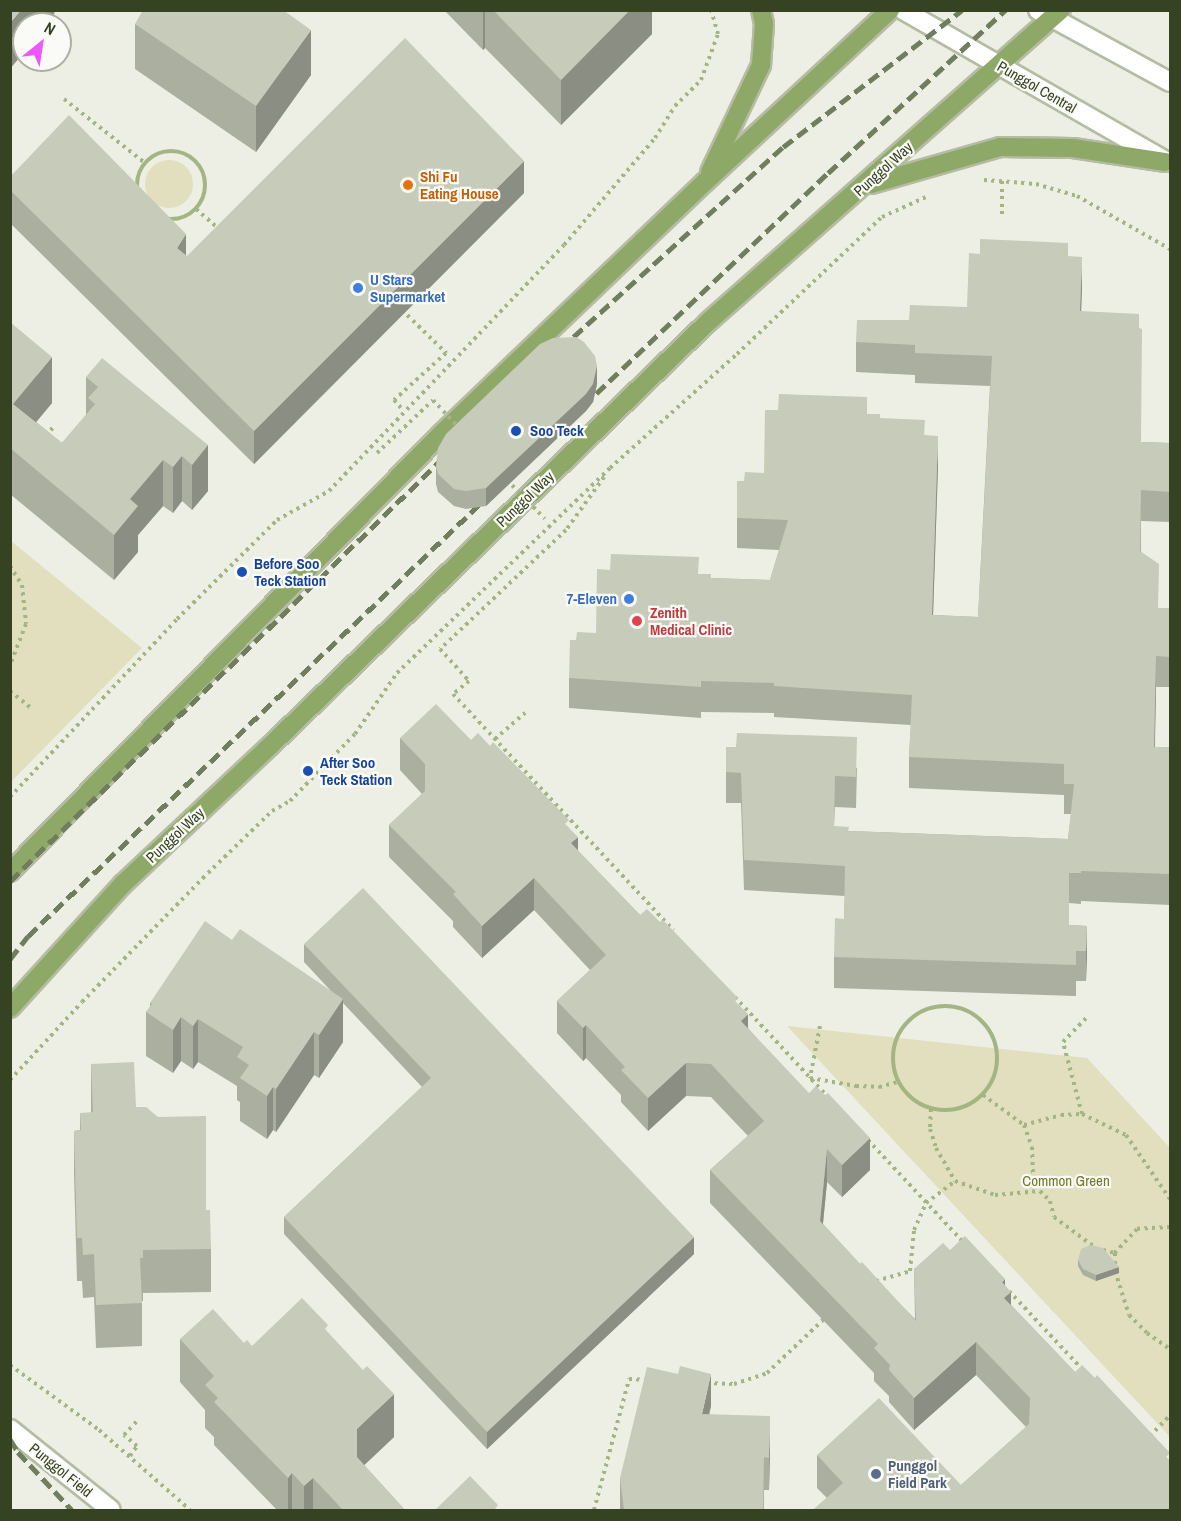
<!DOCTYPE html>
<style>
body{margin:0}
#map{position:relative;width:1181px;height:1521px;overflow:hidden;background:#edefe5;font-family:"Archivo Narrow",sans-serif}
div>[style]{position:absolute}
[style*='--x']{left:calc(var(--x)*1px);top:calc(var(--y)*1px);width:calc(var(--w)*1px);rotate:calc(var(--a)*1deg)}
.green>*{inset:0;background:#e1dfbd}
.round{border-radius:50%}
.path>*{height:4px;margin-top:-2px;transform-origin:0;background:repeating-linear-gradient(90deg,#a4b584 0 3px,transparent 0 7.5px)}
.path>.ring{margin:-2px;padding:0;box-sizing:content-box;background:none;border:4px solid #a4b584;border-radius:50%}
.roads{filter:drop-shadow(2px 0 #b4bca3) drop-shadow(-2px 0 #b4bca3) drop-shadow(0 2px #b4bca3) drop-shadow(0 -2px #b4bca3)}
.secondary>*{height:18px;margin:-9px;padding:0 9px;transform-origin:9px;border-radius:9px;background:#fff}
.primary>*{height:18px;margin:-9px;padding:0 9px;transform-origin:9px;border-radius:9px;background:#8ea867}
.rail>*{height:4.5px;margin-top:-2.25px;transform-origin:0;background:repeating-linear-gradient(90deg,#717e5d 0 12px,transparent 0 18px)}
.path-bridge>*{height:4px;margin-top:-2px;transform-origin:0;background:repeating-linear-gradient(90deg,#a4b584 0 3px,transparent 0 7.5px)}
.wall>*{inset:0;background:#aaafa0}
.shaded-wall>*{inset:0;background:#8b8e82}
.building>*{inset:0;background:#c6cbba}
.dots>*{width:16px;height:16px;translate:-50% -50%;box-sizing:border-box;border:3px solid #fafbf7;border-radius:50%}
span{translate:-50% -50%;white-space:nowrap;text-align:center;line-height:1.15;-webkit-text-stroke:4.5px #fafbf7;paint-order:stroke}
.street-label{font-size:15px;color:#364323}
.food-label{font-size:15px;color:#c56008;font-weight:700}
.left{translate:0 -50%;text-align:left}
.shop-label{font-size:15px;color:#366cbe;font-weight:700}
.right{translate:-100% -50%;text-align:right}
.transit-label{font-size:15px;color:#164399;font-weight:700}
.health-label{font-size:15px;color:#be3a42;font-weight:700}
.park-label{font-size:15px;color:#747828}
.service-label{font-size:15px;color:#4e5e75;font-weight:700}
.frame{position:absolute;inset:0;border:12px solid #364323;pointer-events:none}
.north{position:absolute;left:12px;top:12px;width:60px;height:60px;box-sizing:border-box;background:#fafbf7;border:2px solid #acb1a2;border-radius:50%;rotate:30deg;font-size:16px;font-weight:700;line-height:24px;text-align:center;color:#364323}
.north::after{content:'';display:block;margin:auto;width:21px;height:27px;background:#ec58fb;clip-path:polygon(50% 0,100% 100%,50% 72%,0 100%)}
</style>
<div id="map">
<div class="green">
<i class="round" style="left:145px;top:160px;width:48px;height:48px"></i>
<i style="clip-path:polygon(11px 541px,142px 648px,11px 782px)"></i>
<i style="clip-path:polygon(787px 1026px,1087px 1058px,1170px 1148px,1170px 1437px)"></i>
</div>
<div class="path">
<i style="--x:64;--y:99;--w:103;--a:38.3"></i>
<i class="ring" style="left:137px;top:151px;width:64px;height:64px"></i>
<i style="--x:984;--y:180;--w:52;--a:4.4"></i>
<i style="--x:1036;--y:184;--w:43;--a:16.3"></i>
<i style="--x:1077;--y:196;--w:107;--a:29.7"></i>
<i style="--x:1002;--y:181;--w:37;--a:90"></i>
<i style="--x:196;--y:209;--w:29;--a:41"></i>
<i style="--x:402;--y:310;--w:62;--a:44.3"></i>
<i style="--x:446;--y:353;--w:70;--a:137.9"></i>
<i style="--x:394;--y:400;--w:15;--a:48"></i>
<i style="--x:46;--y:436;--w:14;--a:-51"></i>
<i style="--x:377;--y:453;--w:77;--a:-43.4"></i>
<i style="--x:604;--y:477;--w:65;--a:125.6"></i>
<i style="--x:566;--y:530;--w:173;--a:136.6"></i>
<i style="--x:440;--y:649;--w:43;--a:47.8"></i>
<i style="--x:469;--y:681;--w:21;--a:141"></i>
<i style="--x:453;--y:694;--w:323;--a:47"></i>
<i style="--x:10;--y:566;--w:22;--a:58"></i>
<i style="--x:22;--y:585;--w:39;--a:84"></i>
<i style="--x:26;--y:624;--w:44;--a:111.3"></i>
<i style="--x:10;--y:691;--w:28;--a:39"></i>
<i style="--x:495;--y:739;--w:40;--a:-41"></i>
<i style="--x:10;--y:797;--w:244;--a:-46.8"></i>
<i style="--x:177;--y:619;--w:141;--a:-44.7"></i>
<i style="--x:277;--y:520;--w:60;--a:-29.1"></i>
<i style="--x:329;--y:491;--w:340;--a:-46.3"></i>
<i style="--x:564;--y:245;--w:140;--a:-49.6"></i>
<i style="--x:655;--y:138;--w:38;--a:-58"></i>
<i style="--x:675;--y:106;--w:37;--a:-45"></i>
<i style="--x:701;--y:80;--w:49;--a:-69.7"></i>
<i style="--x:718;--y:34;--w:25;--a:-106"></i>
<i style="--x:735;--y:997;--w:137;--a:47.1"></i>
<i class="ring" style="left:893px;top:1006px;width:100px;height:100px"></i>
<i style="--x:820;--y:1026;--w:53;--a:100.9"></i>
<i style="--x:810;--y:1078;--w:47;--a:9.9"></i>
<i style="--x:856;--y:1086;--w:23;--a:2"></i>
<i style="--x:879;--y:1087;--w:20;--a:-15"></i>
<i style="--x:10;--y:1080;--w:106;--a:-47.3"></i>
<i style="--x:82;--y:1002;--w:180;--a:-45.7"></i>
<i style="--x:208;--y:873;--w:89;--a:-44.1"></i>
<i style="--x:272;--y:811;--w:21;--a:-29"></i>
<i style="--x:290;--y:801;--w:93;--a:-45.9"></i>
<i style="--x:355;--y:734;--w:74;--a:-55.5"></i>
<i style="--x:397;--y:673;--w:296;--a:-43.9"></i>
<i style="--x:610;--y:468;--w:171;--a:-41.9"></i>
<i style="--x:737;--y:354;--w:199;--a:-43.4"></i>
<i style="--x:882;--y:217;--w:48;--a:-24.4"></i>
<i style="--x:983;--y:1095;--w:51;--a:36.2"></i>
<i style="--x:1024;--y:1125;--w:23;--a:70"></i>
<i style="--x:1032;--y:1147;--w:31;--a:88"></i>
<i style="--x:1033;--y:1178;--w:15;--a:62"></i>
<i style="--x:1040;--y:1191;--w:14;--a:45"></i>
<i style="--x:1050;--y:1201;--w:16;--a:76"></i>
<i style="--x:1054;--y:1217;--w:49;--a:36.6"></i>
<i style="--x:931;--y:1109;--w:20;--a:93"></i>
<i style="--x:930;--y:1129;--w:20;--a:72"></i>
<i style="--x:936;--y:1148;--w:38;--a:60"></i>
<i style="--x:955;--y:1181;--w:42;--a:19.3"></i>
<i style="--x:995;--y:1195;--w:45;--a:-5.1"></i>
<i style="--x:1082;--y:1114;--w:74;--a:-104.8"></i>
<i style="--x:1063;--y:1042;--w:36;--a:-46"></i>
<i style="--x:1024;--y:1125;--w:38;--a:-15"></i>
<i style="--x:1061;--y:1115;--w:21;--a:-3"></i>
<i style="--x:1082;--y:1114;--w:49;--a:25.5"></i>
<i style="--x:1126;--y:1135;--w:78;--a:55.5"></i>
<i style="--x:868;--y:1140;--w:139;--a:47"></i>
<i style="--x:1170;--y:1227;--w:33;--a:177"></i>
<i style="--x:1137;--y:1229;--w:33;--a:133"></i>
<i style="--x:1115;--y:1253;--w:18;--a:90"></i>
<i style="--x:1115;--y:1271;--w:46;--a:72.3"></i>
<i style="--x:1129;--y:1315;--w:25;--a:45"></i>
<i style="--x:1147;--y:1333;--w:28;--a:35"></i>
<i style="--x:1103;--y:1250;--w:12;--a:14"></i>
<i style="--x:876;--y:1281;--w:35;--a:-16"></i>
<i style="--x:910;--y:1271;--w:41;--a:-84.4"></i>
<i style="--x:914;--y:1230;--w:30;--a:-66"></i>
<i style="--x:926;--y:1203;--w:36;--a:-37"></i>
<i style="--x:1009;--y:1291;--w:107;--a:46.9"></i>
<i style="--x:10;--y:1365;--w:110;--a:36.1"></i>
<i style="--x:99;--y:1430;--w:121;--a:41.3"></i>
<i style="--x:707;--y:1383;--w:27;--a:2"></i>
<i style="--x:734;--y:1384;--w:35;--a:-18"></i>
<i style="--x:767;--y:1373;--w:80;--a:-43.5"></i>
<i style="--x:1150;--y:1436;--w:29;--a:-46"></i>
<i style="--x:130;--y:1456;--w:12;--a:-55"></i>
<i style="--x:137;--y:1446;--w:17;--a:-140"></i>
<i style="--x:124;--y:1435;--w:19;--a:-47"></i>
<i style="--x:594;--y:1510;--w:136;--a:-75"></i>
<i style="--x:629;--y:1379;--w:19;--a:3"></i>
</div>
<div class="roads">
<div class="secondary">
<i style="--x:903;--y:10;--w:305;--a:29.9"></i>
<i style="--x:1038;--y:10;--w:150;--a:28.6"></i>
<i style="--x:10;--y:1429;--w:129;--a:38.7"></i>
</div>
<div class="primary">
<i style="--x:710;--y:172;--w:119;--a:-64.5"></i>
<i style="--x:761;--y:65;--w:41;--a:-85.8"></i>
<i style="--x:764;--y:24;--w:14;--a:-102"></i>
<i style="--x:871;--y:184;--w:134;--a:-16"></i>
<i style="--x:1000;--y:147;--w:73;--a:0.8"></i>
<i style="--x:1073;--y:148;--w:94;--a:8.6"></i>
<i style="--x:10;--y:872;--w:613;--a:-45.46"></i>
<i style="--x:440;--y:435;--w:366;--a:-43.7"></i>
<i style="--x:705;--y:182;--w:253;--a:-42.9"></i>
<i style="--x:10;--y:1008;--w:168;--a:-47.7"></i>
<i style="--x:123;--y:884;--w:202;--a:-43.2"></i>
<i style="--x:270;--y:746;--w:610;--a:-44.07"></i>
<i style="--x:708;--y:322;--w:471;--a:-41.5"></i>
</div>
</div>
<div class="rail">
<i style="--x:560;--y:349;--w:301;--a:-42.2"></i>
<i style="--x:783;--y:147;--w:225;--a:-37.4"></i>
<i style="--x:583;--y:406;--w:338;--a:-43.6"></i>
<i style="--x:828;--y:173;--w:241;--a:-42.6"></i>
<i style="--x:10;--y:881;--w:612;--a:-44.34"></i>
<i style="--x:10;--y:959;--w:29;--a:-52"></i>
<i style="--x:28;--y:936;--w:635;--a:-43.72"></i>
<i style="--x:10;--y:1439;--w:15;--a:58"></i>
<i style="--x:18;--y:1452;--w:79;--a:47"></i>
</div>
<div class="path-bridge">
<i style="--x:433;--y:400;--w:38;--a:47"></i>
<i style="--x:507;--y:480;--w:54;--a:45.7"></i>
</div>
<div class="wall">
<i style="clip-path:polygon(444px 10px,652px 10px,652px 34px,561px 125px,485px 48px,483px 50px)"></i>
<i style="clip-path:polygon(135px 24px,311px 75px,256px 152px,135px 69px)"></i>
<i style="clip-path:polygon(10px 177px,187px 256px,524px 193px,254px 464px,10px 223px)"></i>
<i style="clip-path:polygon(1068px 256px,1082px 287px,1081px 311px,1139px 328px,1141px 442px,1170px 443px,1170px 522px,1141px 521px,1141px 551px,1158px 608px,1170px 608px,1170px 687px,1156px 687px,1155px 747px,1170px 747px,1170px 905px,1081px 901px,1081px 904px,1069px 903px,1069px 925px,1087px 926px,1086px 981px,1076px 981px,1076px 996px,834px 988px,834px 957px,844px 919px,845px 896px,744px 890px,741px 803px,726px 803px,726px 747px,857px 768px,856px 808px,835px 807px,834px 826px,849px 831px,1068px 839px,1071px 814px,1064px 814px,1064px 795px,909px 788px,909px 757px,911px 725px,774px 717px,774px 713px,701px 712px,701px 718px,569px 708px,569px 678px,576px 640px,596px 633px,699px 574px,711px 578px,770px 580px,779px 550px,737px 548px,737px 481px,744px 481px,764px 473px,867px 414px,925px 435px,938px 466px,933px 615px,978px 617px,990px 386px,915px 383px,915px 375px,856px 372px,856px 342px,909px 320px,967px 307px)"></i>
<i style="clip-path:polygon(10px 322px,52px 403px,36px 422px,62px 443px,86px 415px,86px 377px,208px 445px,208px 491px,192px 510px,182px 501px,173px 513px,163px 506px,138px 535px,138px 552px,114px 580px,10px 494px)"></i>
<i style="clip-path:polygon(597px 384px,593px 402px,586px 411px,486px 506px,466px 509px,454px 506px,438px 492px,436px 484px,436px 466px)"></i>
<i style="clip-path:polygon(400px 738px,471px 740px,569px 828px,578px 851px,640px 915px,738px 1005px,748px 1028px,870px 1170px,842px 1197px,827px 1182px,823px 1224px,860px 1264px,915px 1319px,914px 1269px,950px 1250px,1005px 1285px,1011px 1305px,1075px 1372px,1170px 1461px,1170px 1510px,813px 1510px,827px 1498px,817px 1488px,817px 1455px,961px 1485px,1026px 1427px,976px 1375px,914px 1430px,889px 1402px,889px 1396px,874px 1381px,874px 1373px,710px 1203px,710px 1170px,748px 1136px,711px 1097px,686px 1096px,648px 1131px,621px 1102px,621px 1095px,586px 1058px,583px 1061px,557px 1033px,557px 1001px,590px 970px,534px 910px,482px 958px,453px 927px,453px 921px,389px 857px,389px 825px,422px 794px,400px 770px)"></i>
<i style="clip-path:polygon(232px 940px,331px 991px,304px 962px,304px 944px,694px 1254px,487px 1449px,284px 1234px,284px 1217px,422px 1087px,343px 1003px,343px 1042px,319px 1078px,314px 1075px,276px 1132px,273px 1130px,267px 1139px,240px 1121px,240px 1102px,237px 1100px,237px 1086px,198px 1062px,193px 1069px,181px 1061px,173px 1073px,146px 1056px,146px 1012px,150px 1007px,150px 1003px)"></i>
<i style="clip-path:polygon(91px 1064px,136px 1107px,206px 1210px,211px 1249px,211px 1292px,143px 1293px,143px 1301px,142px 1301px,142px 1346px,96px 1348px,94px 1297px,83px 1298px,82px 1281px,77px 1281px,74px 1174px,74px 1131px,80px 1130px,80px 1113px,91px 1113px)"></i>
<i style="clip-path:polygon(1078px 1260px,1119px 1273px,1096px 1281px,1083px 1275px,1078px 1266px)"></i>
<i style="clip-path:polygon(328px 1333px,394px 1437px,364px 1465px,405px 1510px,277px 1510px,214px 1445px,214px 1437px,205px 1428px,205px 1410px,180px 1382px,180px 1339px,244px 1343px,252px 1346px)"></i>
<i style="clip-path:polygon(711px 1406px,709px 1414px,770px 1449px,769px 1490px,764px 1490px,764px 1510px,767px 1510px,620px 1510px,620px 1478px)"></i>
</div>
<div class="shaded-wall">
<i style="clip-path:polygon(21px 10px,55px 10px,54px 15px,46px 24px,24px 24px,24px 52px,10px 69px,10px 23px)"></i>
<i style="clip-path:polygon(483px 10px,485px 10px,485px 48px,483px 50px)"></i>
<i style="clip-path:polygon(630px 10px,652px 10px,652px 34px,561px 125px,561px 80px)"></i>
<i style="clip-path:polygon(311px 30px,311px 75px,256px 152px,256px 106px)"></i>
<i style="clip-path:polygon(524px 161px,524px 193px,254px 464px,254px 431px)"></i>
<i style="clip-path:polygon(186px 234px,186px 267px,177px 248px)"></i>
<i style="clip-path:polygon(1082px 257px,1082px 287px,1080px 342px,1080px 311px)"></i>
<i style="clip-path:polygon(52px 357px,52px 403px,13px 450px,13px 404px)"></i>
<i style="clip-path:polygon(597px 366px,597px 384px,593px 402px,586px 411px,486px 506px,486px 488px)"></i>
<i style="clip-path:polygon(938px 436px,938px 466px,932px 646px,932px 615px)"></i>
<i style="clip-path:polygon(208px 445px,208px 491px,192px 510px,192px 465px)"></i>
<i style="clip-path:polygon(182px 456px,182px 501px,173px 513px,173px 467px)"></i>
<i style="clip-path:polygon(163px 460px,163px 506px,138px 535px,138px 552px,114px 580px,114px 535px,130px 499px)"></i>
<i style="clip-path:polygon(1156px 656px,1156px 687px,1154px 777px,1154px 747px)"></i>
<i style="clip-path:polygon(578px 837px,578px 869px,571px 843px)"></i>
<i style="clip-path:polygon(534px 878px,534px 910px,482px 958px,482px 926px)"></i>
<i style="clip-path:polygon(1087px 926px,1087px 957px,1086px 981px,1086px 951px)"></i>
<i style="clip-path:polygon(343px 999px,343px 1042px,319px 1078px,319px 1035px)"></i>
<i style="clip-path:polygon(748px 1014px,748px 1046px,741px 1021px)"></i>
<i style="clip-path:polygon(181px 1017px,181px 1061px,173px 1073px,173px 1030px)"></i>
<i style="clip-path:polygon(198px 1019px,198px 1062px,193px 1069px,193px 1026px)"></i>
<i style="clip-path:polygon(586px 1025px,586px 1058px,583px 1061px,583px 1028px)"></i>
<i style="clip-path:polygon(314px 1032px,314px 1075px,276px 1132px,276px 1089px)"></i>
<i style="clip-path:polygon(686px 1063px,686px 1096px,648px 1131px,648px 1098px)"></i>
<i style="clip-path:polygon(273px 1087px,273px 1130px,267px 1139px,267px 1096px)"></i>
<i style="clip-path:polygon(870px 1138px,870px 1170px,842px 1197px,842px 1165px)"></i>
<i style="clip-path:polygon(827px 1149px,827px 1182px,820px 1253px,820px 1221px)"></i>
<i style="clip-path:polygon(694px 1237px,694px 1254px,487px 1449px,487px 1432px)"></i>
<i style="clip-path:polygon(1119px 1267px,1119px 1273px,1096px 1281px,1096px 1275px)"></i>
<i style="clip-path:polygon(1005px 1279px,1005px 1297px,1011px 1292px,1011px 1324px,1004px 1330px,1002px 1282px)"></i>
<i style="clip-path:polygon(976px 1342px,976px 1375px,914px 1430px,914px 1398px)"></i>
<i style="clip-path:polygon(711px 1374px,711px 1406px,702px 1446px,702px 1414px)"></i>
<i style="clip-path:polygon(394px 1394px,394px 1437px,357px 1472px,357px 1429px)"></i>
<i style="clip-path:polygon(770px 1416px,770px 1449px,769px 1490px,769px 1458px)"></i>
<i style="clip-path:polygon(292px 1473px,292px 1510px,288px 1510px,288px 1478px)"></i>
<i style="clip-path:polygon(313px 1478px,313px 1510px,304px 1510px,304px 1486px)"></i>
</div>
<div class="building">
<i style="clip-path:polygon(10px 10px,21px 10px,10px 23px)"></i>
<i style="clip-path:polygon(143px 10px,283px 10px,311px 30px,256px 106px,135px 24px)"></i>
<i style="clip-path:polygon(493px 10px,630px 10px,561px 80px)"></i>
<i style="clip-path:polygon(405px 38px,524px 161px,254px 431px,10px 190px,10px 177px,69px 115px,186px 234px,177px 248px,187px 256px)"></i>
<i style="clip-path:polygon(980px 239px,1068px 243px,1068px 256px,1082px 257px,1080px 311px,1139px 314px,1139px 328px,1142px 329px,1141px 442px,1170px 443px,1170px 492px,1141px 490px,1140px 551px,1159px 564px,1158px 608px,1170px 608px,1170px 657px,1156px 656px,1154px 747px,1170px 747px,1170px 874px,1081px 871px,1081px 873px,1069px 873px,1069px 925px,1087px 926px,1086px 951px,1076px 951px,1076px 965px,834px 957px,835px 918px,844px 919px,845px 866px,744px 860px,741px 773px,726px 772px,726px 747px,736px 747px,737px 733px,857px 737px,856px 777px,835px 776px,834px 826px,849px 827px,848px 831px,1068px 839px,1074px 784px,1064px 784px,1064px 764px,909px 757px,912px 695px,774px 686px,774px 683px,701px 681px,701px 687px,569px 678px,570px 640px,576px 640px,577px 632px,596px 633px,597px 569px,610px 570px,611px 554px,699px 557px,698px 574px,711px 574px,711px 578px,770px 580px,788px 520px,737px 518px,737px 481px,744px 481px,745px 472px,764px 473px,765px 410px,778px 410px,779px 394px,867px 397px,867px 414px,880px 414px,880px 418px,925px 420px,924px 435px,938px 436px,932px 615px,978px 617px,992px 356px,915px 353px,915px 345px,856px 342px,857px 320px,909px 320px,910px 305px,967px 307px,969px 253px,980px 254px)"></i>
<i style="clip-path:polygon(10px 322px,52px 357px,13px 404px,62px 443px,95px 404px,88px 398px,98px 387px,86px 377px,102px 358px,208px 445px,192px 465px,182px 456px,173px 467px,163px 460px,130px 499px,138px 506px,114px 535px,10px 448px)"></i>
<i style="clip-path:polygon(576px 337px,584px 342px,595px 356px,597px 366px,593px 384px,586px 394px,486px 488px,466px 491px,454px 489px,438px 474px,436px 466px,438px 448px,446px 434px,540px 344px,553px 338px)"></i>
<i style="clip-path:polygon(436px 704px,471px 740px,478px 733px,490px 746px,493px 742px,569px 820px,565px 824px,578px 837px,571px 843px,640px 915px,647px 909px,660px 922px,663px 920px,738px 998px,735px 1001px,748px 1014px,741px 1021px,809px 1093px,816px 1086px,825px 1095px,828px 1093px,870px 1138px,842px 1165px,827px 1149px,820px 1221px,860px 1264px,862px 1262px,916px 1321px,914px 1269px,943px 1243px,950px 1250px,965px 1236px,1005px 1279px,1002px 1282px,1011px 1292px,1004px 1298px,1075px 1372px,1082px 1365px,1095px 1378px,1097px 1375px,1170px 1453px,1166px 1457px,1170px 1461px,1170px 1510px,1137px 1510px,1135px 1509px,1133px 1510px,813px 1510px,843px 1483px,817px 1455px,879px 1398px,961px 1485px,1029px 1424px,1030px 1398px,976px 1342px,914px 1398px,889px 1370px,890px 1365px,874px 1348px,878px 1344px,710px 1170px,764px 1121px,711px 1064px,686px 1063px,648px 1098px,621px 1070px,625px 1067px,586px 1025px,583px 1028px,557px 1001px,606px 955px,534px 878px,482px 926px,453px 894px,456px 892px,389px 825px,425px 791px,425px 764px,400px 738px)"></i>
<i style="clip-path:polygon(363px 888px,694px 1237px,487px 1432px,284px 1217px,431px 1078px,304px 944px)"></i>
<i style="clip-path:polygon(205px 921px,232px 940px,240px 929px,343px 999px,319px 1035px,314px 1032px,276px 1089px,273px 1087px,267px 1096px,240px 1078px,249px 1065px,237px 1057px,243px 1047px,198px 1019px,193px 1026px,181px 1017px,173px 1030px,146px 1012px,152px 1004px,150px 1003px)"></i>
<i style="clip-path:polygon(134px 1062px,136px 1107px,146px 1107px,158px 1117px,206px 1116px,206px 1210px,210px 1210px,211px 1249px,143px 1250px,143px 1258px,140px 1258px,142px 1303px,96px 1305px,94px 1254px,83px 1255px,82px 1238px,77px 1238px,74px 1131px,81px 1130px,80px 1113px,93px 1112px,91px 1064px)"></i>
<i style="clip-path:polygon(1091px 1245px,1103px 1248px,1119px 1267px,1096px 1275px,1083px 1269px,1078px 1260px,1081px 1249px)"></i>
<i style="clip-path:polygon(302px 1298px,328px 1325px,325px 1329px,363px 1370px,367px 1366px,394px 1394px,357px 1429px,357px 1457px,405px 1510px,343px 1510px,313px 1478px,304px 1486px,292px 1473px,288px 1478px,214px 1402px,218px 1398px,205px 1385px,214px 1376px,180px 1339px,213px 1309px,244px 1343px,247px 1340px,252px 1346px)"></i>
<i style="clip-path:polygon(680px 1366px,711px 1374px,702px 1414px,770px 1416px,769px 1458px,764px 1457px,763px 1510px,767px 1510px,624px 1510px,620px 1478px,647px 1367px,678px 1374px)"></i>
<i style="clip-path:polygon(470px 1476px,498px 1505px,495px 1509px,496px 1510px,435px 1510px)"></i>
</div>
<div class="dots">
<i style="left:408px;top:185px;background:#e8710a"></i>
<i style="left:358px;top:288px;background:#3f7fe0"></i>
<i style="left:516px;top:431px;background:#1a4fb4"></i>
<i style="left:242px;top:572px;background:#1a4fb4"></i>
<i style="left:629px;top:599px;background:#3f7fe0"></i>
<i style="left:637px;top:621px;background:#e0444e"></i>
<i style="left:308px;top:771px;background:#1a4fb4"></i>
<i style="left:876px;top:1474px;background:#5c6f8a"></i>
</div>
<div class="street-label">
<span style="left:1037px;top:87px;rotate:30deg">Punggol Central</span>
<span style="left:883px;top:169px;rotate:-42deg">Punggol Way</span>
<span style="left:525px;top:499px;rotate:-44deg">Punggol Way</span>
<span style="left:175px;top:835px;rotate:-43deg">Punggol Way</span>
<span style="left:61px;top:1470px;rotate:39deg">Punggol Field</span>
</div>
<div class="food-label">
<span class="left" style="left:420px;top:185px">Shi Fu<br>Eating House</span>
</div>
<div class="shop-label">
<span class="left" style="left:370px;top:288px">U Stars<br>Supermarket</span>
<span class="right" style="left:617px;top:599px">7-Eleven</span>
</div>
<div class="transit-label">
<span class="left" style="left:530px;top:431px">Soo Teck</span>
<span class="left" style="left:254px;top:572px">Before Soo<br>Teck Station</span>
<span class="left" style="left:320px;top:771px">After Soo<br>Teck Station</span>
</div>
<div class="health-label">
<span class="left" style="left:650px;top:621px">Zenith<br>Medical Clinic</span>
</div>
<div class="park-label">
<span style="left:1066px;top:1181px">Common Green</span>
</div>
<div class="service-label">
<span class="left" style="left:888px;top:1474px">Punggol<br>Field Park</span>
</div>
<div class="frame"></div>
<div class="north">N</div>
</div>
